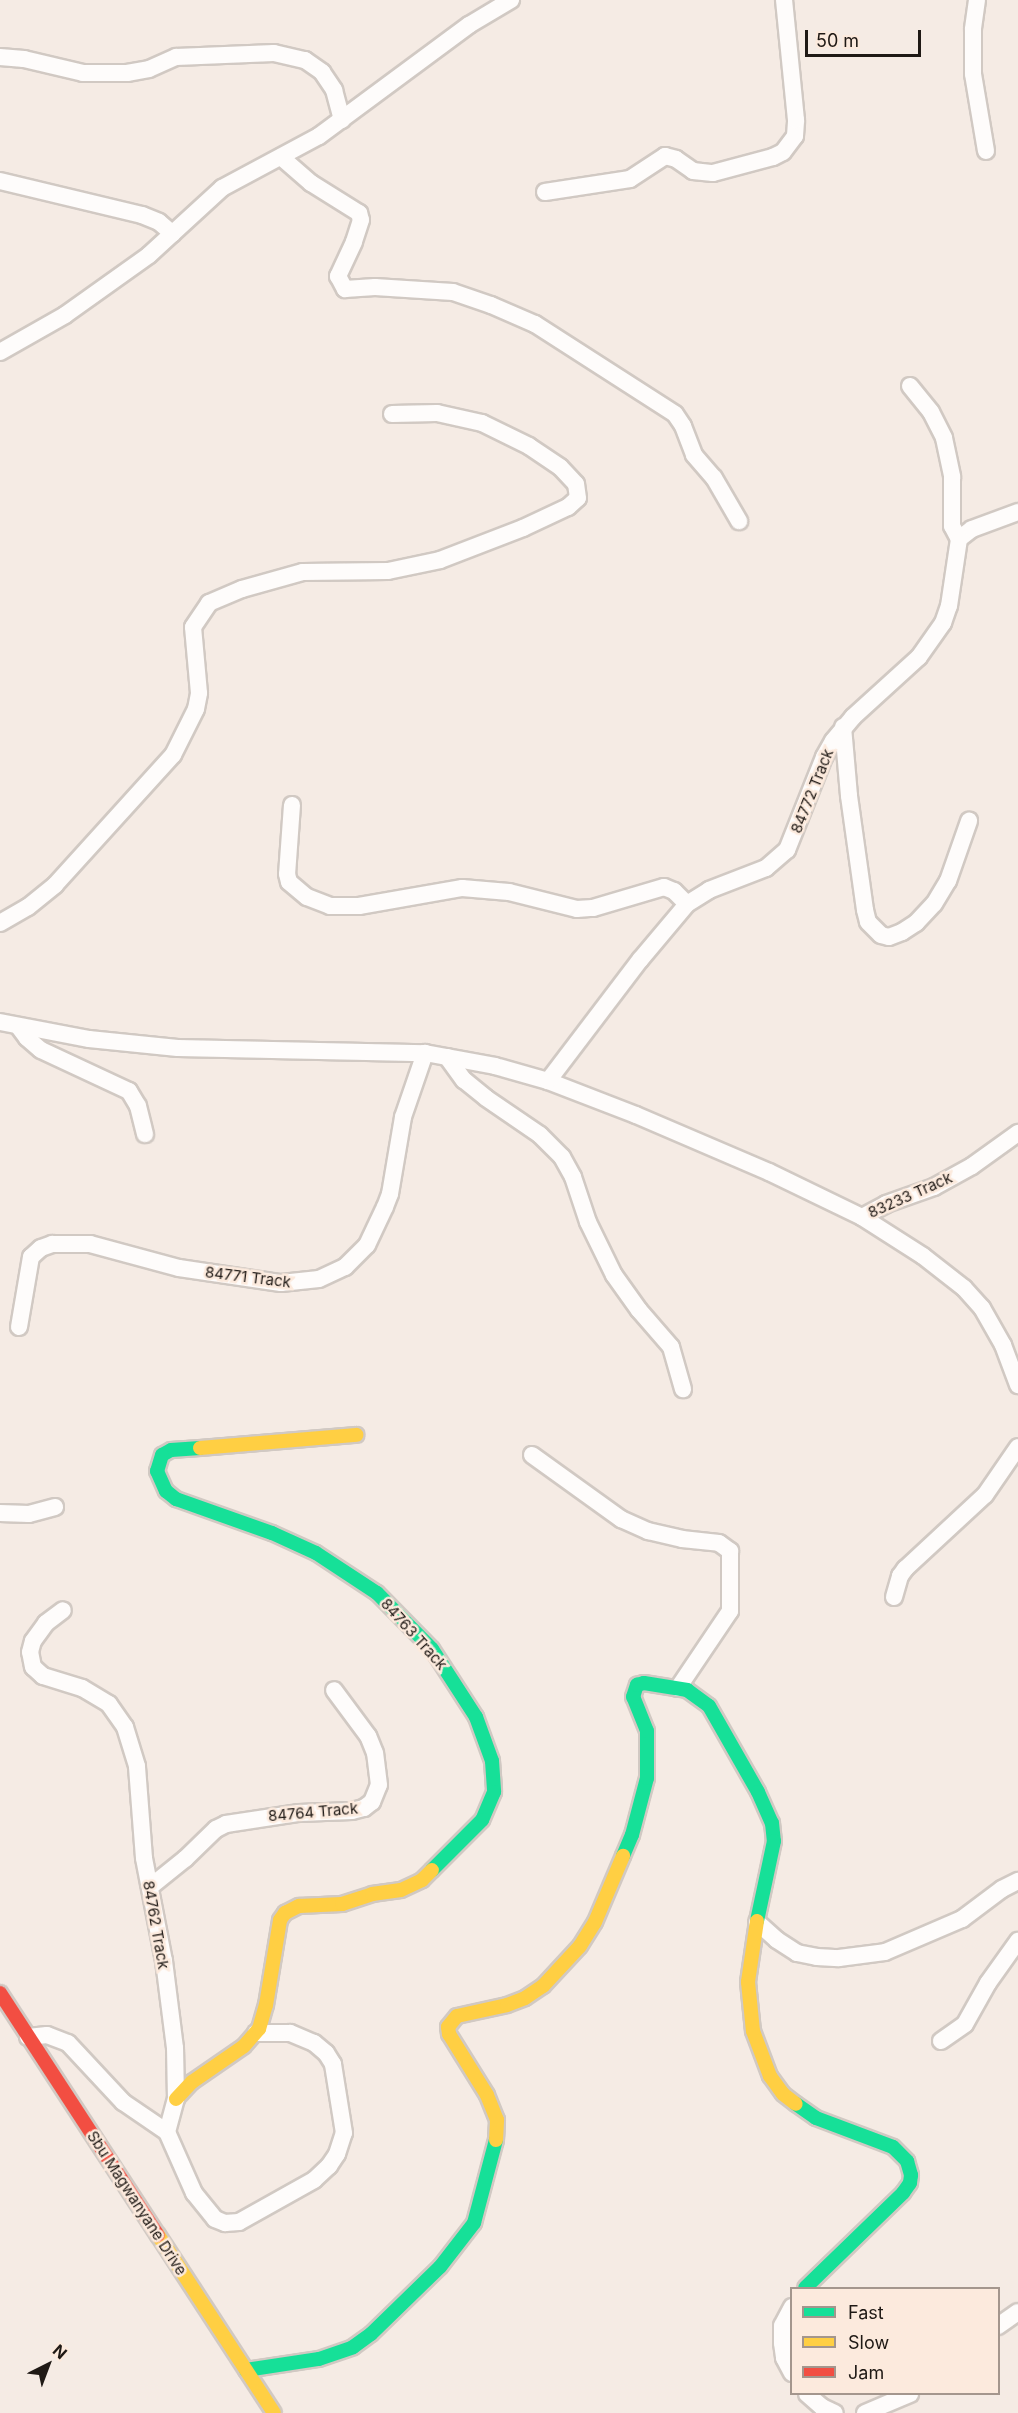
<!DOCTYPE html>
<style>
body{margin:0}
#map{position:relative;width:1018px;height:2413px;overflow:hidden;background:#f5ebe4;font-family:Inter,sans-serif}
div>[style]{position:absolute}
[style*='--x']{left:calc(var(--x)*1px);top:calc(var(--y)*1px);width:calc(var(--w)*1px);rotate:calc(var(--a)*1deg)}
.roads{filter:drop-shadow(2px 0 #d1c9c3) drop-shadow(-2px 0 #d1c9c3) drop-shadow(0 2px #d1c9c3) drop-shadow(0 -2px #d1c9c3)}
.street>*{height:16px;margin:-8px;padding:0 8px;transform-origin:8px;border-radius:8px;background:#fefcfb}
.fast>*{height:14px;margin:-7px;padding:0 7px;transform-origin:7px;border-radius:7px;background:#16e098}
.slow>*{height:14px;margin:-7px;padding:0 7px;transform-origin:7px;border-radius:7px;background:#ffcf43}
.jam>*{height:14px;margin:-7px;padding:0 7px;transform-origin:7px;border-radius:7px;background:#f24e42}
span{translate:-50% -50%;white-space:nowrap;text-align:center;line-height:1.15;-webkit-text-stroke:5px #fceadd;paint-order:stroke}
.street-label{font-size:15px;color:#1f1915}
.legend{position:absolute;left:790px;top:2287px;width:210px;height:108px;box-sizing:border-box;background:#fceadd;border:2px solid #a4968d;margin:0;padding:8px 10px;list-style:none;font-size:18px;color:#1f1915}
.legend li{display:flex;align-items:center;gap:12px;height:30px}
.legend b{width:30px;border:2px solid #a4968d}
.north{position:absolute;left:18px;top:2335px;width:60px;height:60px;-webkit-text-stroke:4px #fceadd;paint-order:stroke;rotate:42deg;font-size:16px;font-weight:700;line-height:24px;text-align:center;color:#1f1915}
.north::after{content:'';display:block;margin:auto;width:21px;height:27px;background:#1f1915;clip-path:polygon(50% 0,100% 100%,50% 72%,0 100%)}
.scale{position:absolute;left:805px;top:30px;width:116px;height:27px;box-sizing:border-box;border:3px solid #1f1915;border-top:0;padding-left:8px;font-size:18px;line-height:21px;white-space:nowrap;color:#1f1915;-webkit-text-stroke:4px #fceadd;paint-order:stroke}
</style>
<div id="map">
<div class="roads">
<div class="street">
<i style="--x:977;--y:0;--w:30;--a:98"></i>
<i style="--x:973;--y:30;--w:44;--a:90"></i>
<i style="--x:973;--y:74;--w:78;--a:80.4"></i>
<i style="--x:0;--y:57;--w:24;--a:5"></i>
<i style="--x:24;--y:59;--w:61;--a:13.3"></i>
<i style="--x:83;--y:73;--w:44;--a:0"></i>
<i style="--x:127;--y:73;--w:22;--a:-10"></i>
<i style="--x:149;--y:69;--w:30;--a:-24"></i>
<i style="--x:176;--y:57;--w:98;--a:-2.3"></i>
<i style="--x:274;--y:53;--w:32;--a:13"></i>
<i style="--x:305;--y:60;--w:21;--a:35"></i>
<i style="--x:322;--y:72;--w:22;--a:56"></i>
<i style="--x:334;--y:90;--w:31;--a:75"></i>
<i style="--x:281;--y:157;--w:40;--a:41"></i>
<i style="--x:311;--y:183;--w:57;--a:32"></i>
<i style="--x:359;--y:213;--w:7;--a:74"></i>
<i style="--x:361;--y:220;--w:23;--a:108"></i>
<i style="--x:354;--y:242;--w:38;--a:115"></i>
<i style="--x:338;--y:276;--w:15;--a:62"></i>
<i style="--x:345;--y:289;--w:30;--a:-4"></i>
<i style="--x:375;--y:287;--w:78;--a:3.7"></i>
<i style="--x:453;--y:292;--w:40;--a:18.9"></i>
<i style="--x:491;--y:305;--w:48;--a:23.4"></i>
<i style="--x:535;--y:324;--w:166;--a:32.7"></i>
<i style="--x:675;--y:414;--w:14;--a:56"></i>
<i style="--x:683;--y:426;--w:31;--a:69"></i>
<i style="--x:694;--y:455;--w:30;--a:49"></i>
<i style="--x:714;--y:478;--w:50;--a:59.8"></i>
<i style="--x:0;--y:181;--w:146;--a:13.5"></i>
<i style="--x:142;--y:215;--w:18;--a:22"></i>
<i style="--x:159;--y:222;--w:18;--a:41"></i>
<i style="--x:545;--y:192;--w:86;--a:-8.7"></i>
<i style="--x:630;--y:179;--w:42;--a:-33.3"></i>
<i style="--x:665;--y:156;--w:11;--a:15"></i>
<i style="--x:676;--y:159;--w:21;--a:35"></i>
<i style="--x:693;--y:171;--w:20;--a:6"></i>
<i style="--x:713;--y:173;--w:62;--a:-14.9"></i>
<i style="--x:773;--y:157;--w:11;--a:-27"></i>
<i style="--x:783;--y:152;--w:20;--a:-53"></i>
<i style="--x:795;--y:136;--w:16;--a:-86"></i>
<i style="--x:796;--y:120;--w:121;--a:-95.7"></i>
<i style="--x:0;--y:352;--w:75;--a:-29.6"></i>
<i style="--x:65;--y:315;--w:103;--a:-35.5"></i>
<i style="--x:149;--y:255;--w:99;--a:-42.5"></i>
<i style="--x:222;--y:188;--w:110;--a:-28.2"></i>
<i style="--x:319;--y:136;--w:187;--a:-36.5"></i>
<i style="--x:469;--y:25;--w:49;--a:-30.8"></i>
<i style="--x:910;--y:386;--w:33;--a:51"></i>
<i style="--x:931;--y:412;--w:29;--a:63"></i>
<i style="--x:944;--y:438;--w:40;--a:78"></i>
<i style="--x:952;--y:477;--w:49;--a:90"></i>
<i style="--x:952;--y:526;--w:15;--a:62"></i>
<i style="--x:843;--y:727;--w:69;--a:85"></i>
<i style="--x:849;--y:796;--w:115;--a:82"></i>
<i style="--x:865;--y:910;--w:12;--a:76"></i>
<i style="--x:868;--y:922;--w:18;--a:45"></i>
<i style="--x:881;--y:935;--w:8;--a:14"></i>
<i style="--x:889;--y:937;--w:14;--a:-21"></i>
<i style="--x:902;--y:932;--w:17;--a:-33"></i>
<i style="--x:916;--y:923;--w:26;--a:-47"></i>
<i style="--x:934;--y:904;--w:27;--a:-59"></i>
<i style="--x:948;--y:881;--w:64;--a:-70.7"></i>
<i style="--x:292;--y:805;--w:69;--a:94.1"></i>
<i style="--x:287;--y:874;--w:8;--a:76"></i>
<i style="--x:289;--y:882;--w:23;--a:40"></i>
<i style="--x:307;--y:897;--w:25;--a:21"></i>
<i style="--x:330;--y:906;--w:29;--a:0"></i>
<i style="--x:359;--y:906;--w:105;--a:-9.9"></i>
<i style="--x:462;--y:888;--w:47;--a:4.9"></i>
<i style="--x:509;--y:892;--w:70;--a:14"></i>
<i style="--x:577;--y:909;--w:16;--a:-4"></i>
<i style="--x:593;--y:908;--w:74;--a:-16.5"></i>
<i style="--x:664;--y:887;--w:11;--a:22"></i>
<i style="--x:674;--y:891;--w:18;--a:45"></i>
<i style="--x:0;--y:923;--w:32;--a:-30"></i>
<i style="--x:28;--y:907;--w:35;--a:-39"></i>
<i style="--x:55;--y:885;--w:176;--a:-47.8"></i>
<i style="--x:173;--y:755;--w:51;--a:-63.4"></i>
<i style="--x:196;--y:709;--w:16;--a:-79"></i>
<i style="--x:199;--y:693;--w:66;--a:-95.2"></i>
<i style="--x:193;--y:627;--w:29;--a:-56"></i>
<i style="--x:209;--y:603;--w:36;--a:-23"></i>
<i style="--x:242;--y:589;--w:63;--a:-15.6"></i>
<i style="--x:303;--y:572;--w:85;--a:-0.7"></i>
<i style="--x:388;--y:571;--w:53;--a:-11.9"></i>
<i style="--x:440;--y:560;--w:89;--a:-21.1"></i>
<i style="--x:523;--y:528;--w:50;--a:-25"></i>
<i style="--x:568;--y:507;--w:13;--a:-42"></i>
<i style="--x:578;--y:498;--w:14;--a:-98"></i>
<i style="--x:576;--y:484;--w:23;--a:-133"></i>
<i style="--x:560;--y:467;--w:37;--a:-146"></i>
<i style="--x:529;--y:446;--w:52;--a:-153.9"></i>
<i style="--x:482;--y:423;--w:46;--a:-167.5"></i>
<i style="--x:437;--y:413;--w:45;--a:178.7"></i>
<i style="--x:0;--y:1022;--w:91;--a:10.8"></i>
<i style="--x:89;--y:1039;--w:89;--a:5.8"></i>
<i style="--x:178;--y:1048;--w:247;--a:1.2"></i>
<i style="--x:425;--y:1053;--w:71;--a:10.5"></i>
<i style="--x:495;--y:1066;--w:55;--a:15.8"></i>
<i style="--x:548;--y:1081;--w:94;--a:21.1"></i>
<i style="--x:636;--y:1115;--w:145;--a:23.2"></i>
<i style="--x:769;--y:1172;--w:103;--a:25.8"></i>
<i style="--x:862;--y:1217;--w:72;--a:32.6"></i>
<i style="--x:923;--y:1256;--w:52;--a:38"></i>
<i style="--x:964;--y:1288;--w:27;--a:48"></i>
<i style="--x:982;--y:1308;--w:43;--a:60.4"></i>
<i style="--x:1003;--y:1345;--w:43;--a:69.4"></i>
<i style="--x:18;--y:1026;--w:15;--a:53"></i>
<i style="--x:27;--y:1038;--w:18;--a:41"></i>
<i style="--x:41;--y:1050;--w:97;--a:25"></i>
<i style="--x:129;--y:1091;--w:17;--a:59"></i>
<i style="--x:138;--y:1106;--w:29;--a:76"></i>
<i style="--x:447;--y:1057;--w:29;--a:54"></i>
<i style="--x:464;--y:1080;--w:28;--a:39"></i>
<i style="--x:486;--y:1098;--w:65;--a:34.4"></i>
<i style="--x:540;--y:1135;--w:31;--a:45"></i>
<i style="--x:562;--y:1157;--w:23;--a:61"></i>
<i style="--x:573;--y:1177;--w:47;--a:71.6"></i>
<i style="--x:588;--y:1222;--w:59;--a:63.9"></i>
<i style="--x:614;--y:1275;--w:43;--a:54.5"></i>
<i style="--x:639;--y:1310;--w:49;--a:49.1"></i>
<i style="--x:671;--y:1347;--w:44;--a:74.1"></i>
<i style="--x:548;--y:1081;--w:152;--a:-52.8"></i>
<i style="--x:640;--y:960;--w:73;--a:-50"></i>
<i style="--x:687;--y:904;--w:26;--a:-32"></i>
<i style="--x:709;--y:890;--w:61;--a:-21.1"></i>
<i style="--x:766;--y:868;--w:28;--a:-41"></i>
<i style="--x:787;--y:850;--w:100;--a:-68.3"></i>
<i style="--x:824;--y:757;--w:18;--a:-61"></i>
<i style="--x:833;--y:741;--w:31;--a:-50"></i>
<i style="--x:853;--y:717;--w:89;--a:-42.3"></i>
<i style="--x:919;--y:657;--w:42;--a:-54.8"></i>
<i style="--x:943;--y:623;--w:18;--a:-71"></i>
<i style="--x:949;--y:606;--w:68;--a:-81.5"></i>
<i style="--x:959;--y:539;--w:16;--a:-38"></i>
<i style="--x:972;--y:529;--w:49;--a:-20.3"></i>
<i style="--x:862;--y:1217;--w:27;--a:-28"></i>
<i style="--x:886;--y:1204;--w:51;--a:-19.5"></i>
<i style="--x:934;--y:1187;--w:43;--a:-28.9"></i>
<i style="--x:972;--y:1166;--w:57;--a:-35.7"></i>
<i style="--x:19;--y:1327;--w:71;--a:-80.3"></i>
<i style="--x:31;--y:1257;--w:13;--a:-42"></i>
<i style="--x:41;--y:1248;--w:12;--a:-20"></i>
<i style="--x:52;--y:1244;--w:38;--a:0"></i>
<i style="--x:90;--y:1244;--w:92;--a:15.1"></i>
<i style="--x:179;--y:1268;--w:103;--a:8.4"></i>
<i style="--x:281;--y:1283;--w:38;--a:-6"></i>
<i style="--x:319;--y:1279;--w:29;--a:-25"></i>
<i style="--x:345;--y:1267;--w:31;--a:-45"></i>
<i style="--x:367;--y:1245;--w:42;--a:-64.7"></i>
<i style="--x:385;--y:1207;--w:14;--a:-69"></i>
<i style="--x:390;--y:1194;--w:78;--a:-80.4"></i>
<i style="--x:403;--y:1117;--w:68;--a:-71"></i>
<i style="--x:532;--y:1455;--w:110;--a:35.7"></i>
<i style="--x:621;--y:1519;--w:30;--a:24"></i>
<i style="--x:648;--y:1531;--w:35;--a:13"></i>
<i style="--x:682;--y:1539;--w:37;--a:6"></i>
<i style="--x:719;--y:1543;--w:14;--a:36"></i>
<i style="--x:730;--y:1551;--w:60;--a:90"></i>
<i style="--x:730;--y:1611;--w:93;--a:124"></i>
<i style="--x:0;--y:1513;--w:29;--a:2"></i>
<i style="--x:29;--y:1514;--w:27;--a:-15"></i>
<i style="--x:894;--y:1597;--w:22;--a:-74"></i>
<i style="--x:900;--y:1576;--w:9;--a:-54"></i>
<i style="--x:905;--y:1569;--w:109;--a:-42.8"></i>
<i style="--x:985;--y:1495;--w:58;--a:-55.5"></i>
<i style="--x:150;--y:1887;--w:45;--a:-38.7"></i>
<i style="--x:185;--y:1859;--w:43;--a:-44.1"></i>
<i style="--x:216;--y:1829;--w:11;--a:-27"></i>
<i style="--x:226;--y:1824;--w:74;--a:-8.6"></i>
<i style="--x:299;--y:1813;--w:53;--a:-2.2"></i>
<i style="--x:352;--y:1811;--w:12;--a:-14"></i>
<i style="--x:364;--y:1808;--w:10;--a:-37"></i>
<i style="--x:372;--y:1802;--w:18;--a:-68"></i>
<i style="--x:379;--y:1785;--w:32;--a:-97"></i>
<i style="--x:375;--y:1753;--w:18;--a:-112"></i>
<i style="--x:368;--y:1736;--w:57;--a:-126.5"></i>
<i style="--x:757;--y:1922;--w:27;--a:42"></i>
<i style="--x:777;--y:1940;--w:24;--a:33"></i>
<i style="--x:797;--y:1953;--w:20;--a:11"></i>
<i style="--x:817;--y:1957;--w:22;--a:3"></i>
<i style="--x:839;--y:1958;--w:46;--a:-7.4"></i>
<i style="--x:885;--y:1952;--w:84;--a:-23.2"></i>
<i style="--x:962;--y:1919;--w:50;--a:-36.9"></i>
<i style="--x:1002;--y:1889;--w:18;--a:-27"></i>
<i style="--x:28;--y:2037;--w:19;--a:-6"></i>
<i style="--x:47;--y:2035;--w:22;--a:21"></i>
<i style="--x:68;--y:2043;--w:81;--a:47"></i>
<i style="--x:123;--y:2102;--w:53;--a:34.3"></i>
<i style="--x:167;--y:2132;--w:34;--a:-75"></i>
<i style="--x:176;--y:2099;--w:51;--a:-91.1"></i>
<i style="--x:175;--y:2048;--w:88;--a:-97.2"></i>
<i style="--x:164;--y:1961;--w:105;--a:-101"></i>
<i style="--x:144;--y:1858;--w:92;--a:-94.4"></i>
<i style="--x:137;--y:1766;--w:41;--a:-107.1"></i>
<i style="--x:125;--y:1727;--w:28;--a:-125"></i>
<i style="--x:109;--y:1704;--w:31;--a:-149"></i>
<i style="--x:82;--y:1688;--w:41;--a:-162.9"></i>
<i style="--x:43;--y:1676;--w:13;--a:-138"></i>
<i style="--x:33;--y:1667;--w:15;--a:-101"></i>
<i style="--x:30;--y:1652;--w:11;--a:-75"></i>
<i style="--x:33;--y:1641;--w:22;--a:-54"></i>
<i style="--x:46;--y:1623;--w:21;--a:-37"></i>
<i style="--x:941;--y:2041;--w:29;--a:-35"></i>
<i style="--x:965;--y:2024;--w:47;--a:-60.7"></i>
<i style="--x:988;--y:1983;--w:52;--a:-54.5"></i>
<i style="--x:167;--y:2132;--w:67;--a:66.1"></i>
<i style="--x:194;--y:2193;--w:33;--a:51"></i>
<i style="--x:215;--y:2219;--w:11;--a:22"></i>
<i style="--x:225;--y:2223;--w:14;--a:-4"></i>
<i style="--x:239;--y:2222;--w:86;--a:-29.2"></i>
<i style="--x:314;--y:2180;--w:21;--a:-43"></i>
<i style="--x:329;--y:2166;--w:14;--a:-56"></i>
<i style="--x:337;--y:2154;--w:22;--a:-72"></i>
<i style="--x:344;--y:2133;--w:70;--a:-99.1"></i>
<i style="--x:333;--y:2064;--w:13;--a:-122"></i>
<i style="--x:326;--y:2053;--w:16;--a:-140"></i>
<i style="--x:314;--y:2043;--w:26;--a:-157"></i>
<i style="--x:290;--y:2033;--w:34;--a:180"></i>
<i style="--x:792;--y:2307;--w:21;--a:118"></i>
<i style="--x:782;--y:2326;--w:17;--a:90"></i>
<i style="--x:782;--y:2343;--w:15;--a:82"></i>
<i style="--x:784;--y:2358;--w:17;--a:62"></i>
<i style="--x:998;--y:2326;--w:24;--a:-35"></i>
<i style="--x:807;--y:2394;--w:20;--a:41"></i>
<i style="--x:822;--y:2407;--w:14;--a:25"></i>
<i style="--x:865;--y:2413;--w:49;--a:-22.9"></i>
</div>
<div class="fast">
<i style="--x:200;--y:1448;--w:29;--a:176"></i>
<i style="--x:171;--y:1450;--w:10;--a:151"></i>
<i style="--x:162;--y:1455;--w:17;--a:107"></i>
<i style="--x:157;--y:1471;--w:22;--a:66"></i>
<i style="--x:166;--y:1491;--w:13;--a:39"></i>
<i style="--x:176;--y:1499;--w:102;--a:19.5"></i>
<i style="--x:272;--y:1533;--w:48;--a:24.4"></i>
<i style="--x:316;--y:1553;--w:73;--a:33.3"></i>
<i style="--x:377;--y:1593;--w:78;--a:45.5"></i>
<i style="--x:432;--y:1649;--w:81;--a:57.1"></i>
<i style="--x:476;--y:1717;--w:47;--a:70"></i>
<i style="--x:492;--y:1761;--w:31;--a:86"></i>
<i style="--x:494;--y:1792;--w:30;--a:113"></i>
<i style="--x:482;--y:1820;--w:71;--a:135"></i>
<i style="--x:623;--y:1856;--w:23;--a:-67"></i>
<i style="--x:632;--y:1835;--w:59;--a:-75.3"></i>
<i style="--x:647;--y:1778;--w:47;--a:-90"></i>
<i style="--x:647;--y:1731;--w:37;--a:-112"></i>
<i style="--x:633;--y:1697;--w:13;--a:-72"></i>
<i style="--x:637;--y:1685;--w:7;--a:-16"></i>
<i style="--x:644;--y:1683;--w:44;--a:9.2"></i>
<i style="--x:687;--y:1690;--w:27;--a:36"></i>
<i style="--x:709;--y:1706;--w:99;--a:60.3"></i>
<i style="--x:758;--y:1792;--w:34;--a:66"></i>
<i style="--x:772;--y:1823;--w:18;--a:84"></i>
<i style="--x:774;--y:1841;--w:82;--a:102"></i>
<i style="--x:796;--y:2104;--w:24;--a:35"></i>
<i style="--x:816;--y:2118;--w:82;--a:20.6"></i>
<i style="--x:893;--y:2147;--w:20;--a:45"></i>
<i style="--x:907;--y:2161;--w:15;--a:74"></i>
<i style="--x:911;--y:2175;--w:8;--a:97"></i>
<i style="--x:910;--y:2183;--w:12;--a:125"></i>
<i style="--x:903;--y:2193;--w:136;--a:135.9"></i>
<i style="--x:246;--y:2370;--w:74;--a:-8.6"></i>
<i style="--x:319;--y:2359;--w:36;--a:-19"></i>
<i style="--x:353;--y:2347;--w:22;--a:-36"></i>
<i style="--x:371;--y:2334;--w:96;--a:-44.2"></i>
<i style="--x:440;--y:2267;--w:56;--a:-52.3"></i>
<i style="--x:474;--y:2223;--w:86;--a:-75.2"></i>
</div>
<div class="slow">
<i style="--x:200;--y:1448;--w:157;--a:-4.8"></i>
<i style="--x:757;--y:1921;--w:62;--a:98.4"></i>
<i style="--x:748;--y:1982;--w:49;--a:84.2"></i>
<i style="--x:753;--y:2031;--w:48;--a:69.3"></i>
<i style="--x:770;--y:2076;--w:22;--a:54"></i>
<i style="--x:783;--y:2094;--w:16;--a:38"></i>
<i style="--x:176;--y:2099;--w:23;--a:-47"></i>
<i style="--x:192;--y:2082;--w:63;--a:-34.7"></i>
<i style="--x:244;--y:2046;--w:23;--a:-49"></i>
<i style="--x:259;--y:2029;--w:25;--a:-74"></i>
<i style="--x:266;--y:2005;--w:86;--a:-80.6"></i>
<i style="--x:280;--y:1920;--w:9;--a:-54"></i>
<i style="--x:285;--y:1913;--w:16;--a:-27"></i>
<i style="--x:299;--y:1906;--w:43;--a:-2.7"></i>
<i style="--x:342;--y:1904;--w:32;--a:-18"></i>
<i style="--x:372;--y:1894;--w:29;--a:-8"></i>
<i style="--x:401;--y:1890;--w:23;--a:-25"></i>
<i style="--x:422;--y:1880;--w:14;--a:-45"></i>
<i style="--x:496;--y:2140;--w:20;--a:-87"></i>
<i style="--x:497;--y:2120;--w:27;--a:-112"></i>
<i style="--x:487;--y:2095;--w:72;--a:-121.9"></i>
<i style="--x:449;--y:2034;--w:7;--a:-98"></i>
<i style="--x:448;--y:2027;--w:14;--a:-51"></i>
<i style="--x:457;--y:2016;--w:51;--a:-12.4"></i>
<i style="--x:507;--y:2005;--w:19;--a:-21"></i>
<i style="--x:525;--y:1998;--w:22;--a:-34"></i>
<i style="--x:543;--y:1986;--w:54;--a:-47.2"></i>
<i style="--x:580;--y:1946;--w:28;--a:-58"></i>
<i style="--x:595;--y:1922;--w:72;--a:-67"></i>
<i style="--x:158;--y:2235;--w:212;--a:56.9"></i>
</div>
<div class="jam">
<i style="--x:0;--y:1993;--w:289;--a:56.9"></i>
</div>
</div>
<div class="street-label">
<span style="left:812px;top:791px;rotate:-68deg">84772 Track</span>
<span style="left:910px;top:1195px;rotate:-24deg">83233 Track</span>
<span style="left:248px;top:1277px;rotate:7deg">84771 Track</span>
<span style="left:414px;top:1634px;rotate:48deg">84763 Track</span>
<span style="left:313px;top:1812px;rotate:-5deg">84764 Track</span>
<span style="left:156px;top:1925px;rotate:80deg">84762 Track</span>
<span style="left:137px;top:2203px;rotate:57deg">Sbu Magwanyane Drive</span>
</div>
<ul class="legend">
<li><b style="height:8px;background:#16e098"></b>Fast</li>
<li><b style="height:8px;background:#ffcf43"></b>Slow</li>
<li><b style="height:8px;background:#f24e42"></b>Jam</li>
</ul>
<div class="north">N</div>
<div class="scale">50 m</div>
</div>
